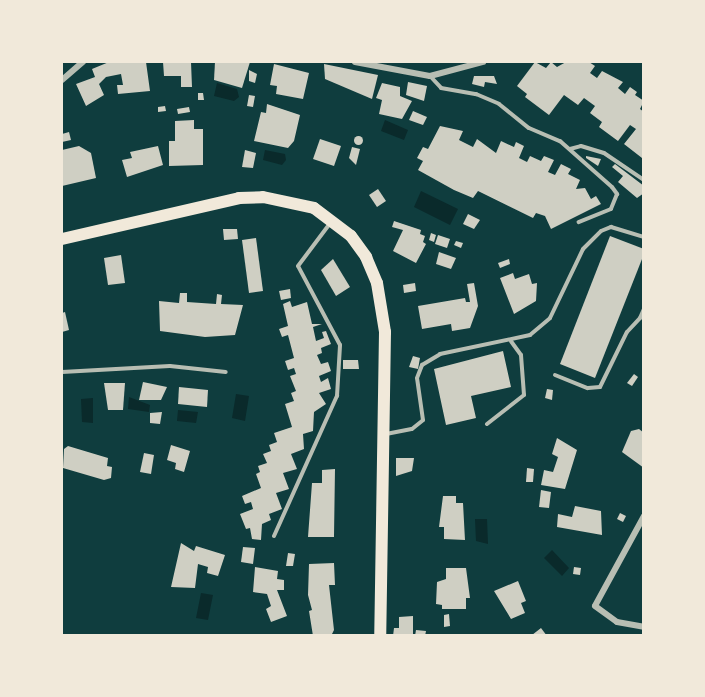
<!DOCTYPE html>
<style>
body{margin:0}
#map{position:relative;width:705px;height:697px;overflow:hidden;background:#0f3d3e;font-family:"Open Sans",sans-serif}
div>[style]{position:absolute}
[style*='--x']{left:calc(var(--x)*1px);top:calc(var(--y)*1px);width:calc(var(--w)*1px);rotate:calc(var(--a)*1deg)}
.water>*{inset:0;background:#0a2a2b}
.building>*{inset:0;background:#cfcfc3}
.round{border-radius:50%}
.service>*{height:4px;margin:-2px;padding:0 2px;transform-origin:2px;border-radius:2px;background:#b8beb3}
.minor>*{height:6px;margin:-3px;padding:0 3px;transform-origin:3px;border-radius:3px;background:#b8beb3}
.primary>*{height:12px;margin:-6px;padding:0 6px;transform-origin:6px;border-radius:6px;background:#f1e9da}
span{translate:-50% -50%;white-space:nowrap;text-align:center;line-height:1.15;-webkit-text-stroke:5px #f1e9da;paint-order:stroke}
.frame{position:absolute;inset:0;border:63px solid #f1e9da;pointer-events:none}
</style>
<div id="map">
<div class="water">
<i style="clip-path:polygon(217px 83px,237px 89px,239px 97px,234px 101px,214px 96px)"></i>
<i style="clip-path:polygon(385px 120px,408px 130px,404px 140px,381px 131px)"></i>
<i style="clip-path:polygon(265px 150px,285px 154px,286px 160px,282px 165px,263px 160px)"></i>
<i style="clip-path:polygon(421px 191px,458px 209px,450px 225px,414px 207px)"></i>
<i style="clip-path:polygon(236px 394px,249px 396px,245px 421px,232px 418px)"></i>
<i style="clip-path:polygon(129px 397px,150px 405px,149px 412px,128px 409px)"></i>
<i style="clip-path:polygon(93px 398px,93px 423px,82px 422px,81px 399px)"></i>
<i style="clip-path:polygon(178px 410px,198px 412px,196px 423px,177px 421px)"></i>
<i style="clip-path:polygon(475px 519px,487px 519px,488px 544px,476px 541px)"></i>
<i style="clip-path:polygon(552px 550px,569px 568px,562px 576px,544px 558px)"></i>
<i style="clip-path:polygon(201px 593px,213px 595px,208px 620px,196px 618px)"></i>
</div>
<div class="building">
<i style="clip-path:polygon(109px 62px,146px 62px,150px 91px,118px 94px,117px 85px,123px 85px,121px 74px,106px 77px,99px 84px,104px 95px,86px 106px,76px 84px,95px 77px,92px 69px)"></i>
<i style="clip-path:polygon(163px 62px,191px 62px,192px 87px,181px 87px,181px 76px,164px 76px)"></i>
<i style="clip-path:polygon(215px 62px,250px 62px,242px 88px,214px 80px)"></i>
<i style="clip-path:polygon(535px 62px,546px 68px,551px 62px,557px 67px,566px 62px,589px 62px,595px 66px,590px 73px,597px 78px,602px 71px,623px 82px,618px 88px,625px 94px,630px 87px,637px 92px,635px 95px,644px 101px,640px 109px,644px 112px,642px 158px,624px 144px,636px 129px,630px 125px,618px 141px,599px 127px,602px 122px,590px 113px,595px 106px,584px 98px,578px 105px,564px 95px,549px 115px,525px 97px,527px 94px,517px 86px)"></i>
<i style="clip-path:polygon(274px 64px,309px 73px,303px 99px,276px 94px,277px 86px,270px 85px)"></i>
<i style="clip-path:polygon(324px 64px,378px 75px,372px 99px,325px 79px)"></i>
<i style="clip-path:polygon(249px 70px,257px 74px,255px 83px,249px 81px)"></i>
<i style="clip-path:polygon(474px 76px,494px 76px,497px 84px,485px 82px,484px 87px,472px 84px)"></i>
<i style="clip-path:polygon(408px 82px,427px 86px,424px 101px,406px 95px)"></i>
<i style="clip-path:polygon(382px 83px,400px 87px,400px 96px,412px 101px,402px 119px,379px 114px,382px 100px,376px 98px)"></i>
<i style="clip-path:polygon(198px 93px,203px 93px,204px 100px,198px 100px)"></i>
<i style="clip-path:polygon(249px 95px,255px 96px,253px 107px,247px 106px)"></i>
<i style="clip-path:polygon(267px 104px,300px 115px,294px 141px,288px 148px,254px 141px,261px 112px,266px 113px)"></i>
<i style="clip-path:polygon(165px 106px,166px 111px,158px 112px,158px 107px)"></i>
<i style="clip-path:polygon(189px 107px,190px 112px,178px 114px,177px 109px)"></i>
<i style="clip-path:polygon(413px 111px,427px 117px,423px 125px,409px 120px)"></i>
<i style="clip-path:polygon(194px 120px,194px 129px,203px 129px,203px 165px,169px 166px,169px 141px,175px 141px,175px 121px)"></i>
<i style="clip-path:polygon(440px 126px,463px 131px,459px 140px,473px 147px,477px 139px,496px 153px,501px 141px,514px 147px,516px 142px,524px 146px,519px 158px,527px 162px,530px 156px,541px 161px,544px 156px,554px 160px,548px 172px,555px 175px,561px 164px,571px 169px,568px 174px,580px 180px,576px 189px,585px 188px,591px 199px,596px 196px,601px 204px,551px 229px,545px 216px,536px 213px,533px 218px,478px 191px,473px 198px,454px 190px,418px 170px,423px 161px,417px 158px,423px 147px,428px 149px)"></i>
<i style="clip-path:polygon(69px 132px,71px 140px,62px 142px,62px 134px)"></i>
<i class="round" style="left:353.5px;top:135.5px;width:9px;height:9px"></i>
<i style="clip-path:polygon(320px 139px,341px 146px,334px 166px,313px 159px)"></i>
<i style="clip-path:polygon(79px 146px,91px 153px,96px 178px,62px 186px,62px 150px)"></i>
<i style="clip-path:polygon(158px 146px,163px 165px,127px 177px,122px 160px,132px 158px,130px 152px)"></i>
<i style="clip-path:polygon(352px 147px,360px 149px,356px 165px,349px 158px)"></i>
<i style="clip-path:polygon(245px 150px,256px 153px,253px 168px,242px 167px)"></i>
<i style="clip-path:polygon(586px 156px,601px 159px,598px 166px,586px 158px)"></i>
<i style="clip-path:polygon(615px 164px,644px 186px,644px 193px,637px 198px,618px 182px,623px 176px,612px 167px)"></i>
<i style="clip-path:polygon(378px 189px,386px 201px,377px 207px,369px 195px)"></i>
<i style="clip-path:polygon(468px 214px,480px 220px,474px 229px,463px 224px)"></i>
<i style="clip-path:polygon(394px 221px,421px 230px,420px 234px,425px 236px,423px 242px,426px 244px,416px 263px,393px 251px,403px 230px,392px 227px)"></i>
<i style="clip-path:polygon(223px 229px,237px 229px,238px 239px,224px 240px)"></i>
<i style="clip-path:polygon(431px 233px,436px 235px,434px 242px,429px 240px)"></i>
<i style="clip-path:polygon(438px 235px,450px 239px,447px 248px,435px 244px)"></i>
<i style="clip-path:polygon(610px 236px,644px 249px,644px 254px,595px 378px,560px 364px)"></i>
<i style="clip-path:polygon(256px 238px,263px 291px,249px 293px,242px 240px)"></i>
<i style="clip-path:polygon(456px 241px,463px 243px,461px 248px,454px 245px)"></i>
<i style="clip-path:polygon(439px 252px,456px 258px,451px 269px,436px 264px)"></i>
<i style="clip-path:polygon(121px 255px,125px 283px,108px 285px,104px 258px)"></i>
<i style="clip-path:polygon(333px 259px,350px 287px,336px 296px,321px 270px)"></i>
<i style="clip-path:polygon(509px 259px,510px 264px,500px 268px,498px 263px)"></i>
<i style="clip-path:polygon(513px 273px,515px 279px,529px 274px,532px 284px,537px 283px,536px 301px,514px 314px,500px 278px)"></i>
<i style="clip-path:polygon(415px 283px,416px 291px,404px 293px,403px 285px)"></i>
<i style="clip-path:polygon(474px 283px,478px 306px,470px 328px,452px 331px,451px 324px,422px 329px,418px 306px,465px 298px,466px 302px,470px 302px,467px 284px)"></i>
<i style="clip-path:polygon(290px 289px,291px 298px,281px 300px,279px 291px)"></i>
<i style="clip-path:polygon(180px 293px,187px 293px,187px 302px,216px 304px,217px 294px,222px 295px,221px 304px,243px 305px,235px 335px,205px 337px,160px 331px,159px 301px,179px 303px)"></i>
<i style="clip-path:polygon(290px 301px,292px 307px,307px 302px,312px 324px,322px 324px,313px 327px,316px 341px,324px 338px,322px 332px,326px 331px,331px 344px,321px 348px,322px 353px,317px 355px,321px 364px,328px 362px,331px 371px,319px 376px,321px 382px,328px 378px,331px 389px,319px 393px,326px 404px,314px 412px,313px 431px,303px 434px,304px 449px,291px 454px,297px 469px,283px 473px,289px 489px,276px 493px,282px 509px,269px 514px,271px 520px,262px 524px,261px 540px,252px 539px,250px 528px,246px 529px,240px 514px,253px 509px,251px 502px,245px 504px,242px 496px,261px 488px,256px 474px,260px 472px,258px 466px,267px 463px,263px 454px,271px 451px,269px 445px,277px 442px,274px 433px,292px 427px,285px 404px,294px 401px,291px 393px,296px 391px,290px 376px,296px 374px,294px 368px,288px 370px,285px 361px,294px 358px,288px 335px,282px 337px,279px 329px,288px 326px,283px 304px)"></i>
<i style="clip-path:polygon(65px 312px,69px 330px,62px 332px,62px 313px)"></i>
<i style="clip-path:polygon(503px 351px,511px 387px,471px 396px,476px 418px,446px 425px,434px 369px)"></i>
<i style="clip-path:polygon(413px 356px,420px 358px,418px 369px,409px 367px)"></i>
<i style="clip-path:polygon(343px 360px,358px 360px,359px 369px,343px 369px)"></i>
<i style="clip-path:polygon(634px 374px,638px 377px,632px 386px,627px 383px)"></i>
<i style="clip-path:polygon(143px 382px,167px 387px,161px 400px,139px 400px)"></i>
<i style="clip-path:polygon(104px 383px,125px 383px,123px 410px,108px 410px)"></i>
<i style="clip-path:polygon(179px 387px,208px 390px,207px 407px,178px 404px)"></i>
<i style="clip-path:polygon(547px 389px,553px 390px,552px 400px,545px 398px)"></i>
<i style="clip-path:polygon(162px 412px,160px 424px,150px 423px,150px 413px)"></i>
<i style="clip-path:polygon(639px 429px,644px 433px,644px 468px,622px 452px,631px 431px)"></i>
<i style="clip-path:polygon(557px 438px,577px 450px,565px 489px,541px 485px,544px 470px,553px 472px,558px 457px,552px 454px)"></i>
<i style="clip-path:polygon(171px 445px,190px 451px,184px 472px,175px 469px,176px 463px,167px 460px)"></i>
<i style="clip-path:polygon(68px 446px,108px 458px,107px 466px,112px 467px,111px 478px,104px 480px,63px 468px,64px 449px)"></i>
<i style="clip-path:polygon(144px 453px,154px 455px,151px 474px,140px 472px)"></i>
<i style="clip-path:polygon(396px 458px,414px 458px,412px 471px,396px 476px)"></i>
<i style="clip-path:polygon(527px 468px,534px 469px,533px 482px,526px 482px)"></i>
<i style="clip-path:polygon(335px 469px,334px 537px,308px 537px,312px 483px,322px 483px,322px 470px)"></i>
<i style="clip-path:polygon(541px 490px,551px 492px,549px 508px,539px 507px)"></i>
<i style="clip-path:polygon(443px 496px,456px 496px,456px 503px,463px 503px,465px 540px,444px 539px,444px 527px,439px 527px)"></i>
<i style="clip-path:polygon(575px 506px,601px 511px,602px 535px,557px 527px,558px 514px,572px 517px)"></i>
<i style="clip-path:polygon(620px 513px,626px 516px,623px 522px,617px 519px)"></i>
<i style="clip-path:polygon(181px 543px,194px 551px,196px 546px,225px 555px,218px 576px,207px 573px,208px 567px,198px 564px,195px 588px,171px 587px)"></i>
<i style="clip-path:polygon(243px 547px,255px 548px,253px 564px,241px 562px)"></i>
<i style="clip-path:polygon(288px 553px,295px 554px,293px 566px,286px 566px)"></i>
<i style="clip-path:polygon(334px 563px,335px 585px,329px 585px,334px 630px,331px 636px,313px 636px,309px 611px,312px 610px,308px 595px,309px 564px)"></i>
<i style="clip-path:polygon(255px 567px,278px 571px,277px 579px,284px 580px,284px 590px,277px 590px,287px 616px,271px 622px,266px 609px,271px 606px,267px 594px,253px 592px)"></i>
<i style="clip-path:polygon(574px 567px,581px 568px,580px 575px,573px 574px)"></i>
<i style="clip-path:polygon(446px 568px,466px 568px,470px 598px,466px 598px,466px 609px,442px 609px,442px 605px,436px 604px,437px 582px,446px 579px)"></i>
<i style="clip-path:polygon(518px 581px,526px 601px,521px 603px,525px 613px,511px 619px,494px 591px)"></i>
<i style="clip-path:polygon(449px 614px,450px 626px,444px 627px,444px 615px)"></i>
<i style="clip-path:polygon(413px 616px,413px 636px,393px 636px,394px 628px,399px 628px,399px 617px)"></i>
<i style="clip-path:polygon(541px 628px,547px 636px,527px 636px,532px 635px)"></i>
<i style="clip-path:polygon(416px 630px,426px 631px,425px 636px,415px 636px)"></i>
</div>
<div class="service">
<i style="--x:430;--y:76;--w:16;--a:47"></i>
<i style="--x:441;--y:88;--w:36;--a:10"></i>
<i style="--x:476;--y:94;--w:25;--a:23"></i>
<i style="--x:499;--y:104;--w:38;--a:39"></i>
<i style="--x:529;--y:128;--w:34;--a:23"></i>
<i style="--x:560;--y:141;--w:69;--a:41.5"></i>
<i style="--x:612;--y:187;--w:9;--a:54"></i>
<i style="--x:617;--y:194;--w:16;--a:112"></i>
<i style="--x:611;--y:209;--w:35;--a:158"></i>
<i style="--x:570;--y:149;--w:11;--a:-15"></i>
<i style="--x:581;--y:146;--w:24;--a:17"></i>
<i style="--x:604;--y:153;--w:48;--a:34"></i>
<i style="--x:62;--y:372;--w:108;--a:-3.2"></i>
<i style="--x:170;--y:366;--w:56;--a:6.1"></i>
<i style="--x:555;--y:375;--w:35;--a:22"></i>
<i style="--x:588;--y:388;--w:12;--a:-5"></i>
<i style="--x:600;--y:387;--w:61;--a:-63.9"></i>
<i style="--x:627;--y:332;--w:19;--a:-47"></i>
<i style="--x:640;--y:318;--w:10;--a:-66"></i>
<i style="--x:487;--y:424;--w:47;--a:-38.1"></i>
<i style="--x:524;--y:395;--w:40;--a:-94.3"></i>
<i style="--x:521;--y:355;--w:17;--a:-126"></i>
<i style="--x:386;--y:434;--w:26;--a:-11"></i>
<i style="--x:412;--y:429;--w:14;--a:-39"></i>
<i style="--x:423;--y:420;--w:42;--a:-98.1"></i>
<i style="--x:417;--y:378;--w:14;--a:-69"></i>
<i style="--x:422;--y:365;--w:21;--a:-31"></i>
<i style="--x:440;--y:354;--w:92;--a:-11.9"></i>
<i style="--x:530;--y:335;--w:26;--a:-40"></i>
<i style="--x:550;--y:318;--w:76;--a:-64.4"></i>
<i style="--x:583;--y:249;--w:25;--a:-45"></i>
<i style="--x:601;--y:231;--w:11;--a:-22"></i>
<i style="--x:611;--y:227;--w:34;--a:17"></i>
<i style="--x:274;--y:536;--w:154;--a:-65.8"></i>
<i style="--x:337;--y:396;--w:51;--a:-86.6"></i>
<i style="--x:340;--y:345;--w:89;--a:-118"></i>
<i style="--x:298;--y:266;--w:55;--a:-53.1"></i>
</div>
<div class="minor">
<i style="--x:355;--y:62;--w:76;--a:10.6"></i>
<i style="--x:430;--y:76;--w:55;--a:-14.8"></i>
<i style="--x:62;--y:80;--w:28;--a:-41"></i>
<i style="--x:644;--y:516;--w:102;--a:118.6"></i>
<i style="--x:595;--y:606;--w:27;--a:36"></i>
<i style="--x:617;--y:622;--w:27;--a:10"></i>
</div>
<div class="primary">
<i style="--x:62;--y:239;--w:182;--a:-13"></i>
<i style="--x:239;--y:198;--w:24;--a:-2"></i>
<i style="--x:263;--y:197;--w:52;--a:12.2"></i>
<i style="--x:314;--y:208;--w:46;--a:37.1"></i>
<i style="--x:351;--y:236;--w:26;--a:54"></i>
<i style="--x:366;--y:257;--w:28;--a:67"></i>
<i style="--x:377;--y:283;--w:50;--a:80.7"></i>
<i style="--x:385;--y:332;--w:304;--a:90.9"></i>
</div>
<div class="frame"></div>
</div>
